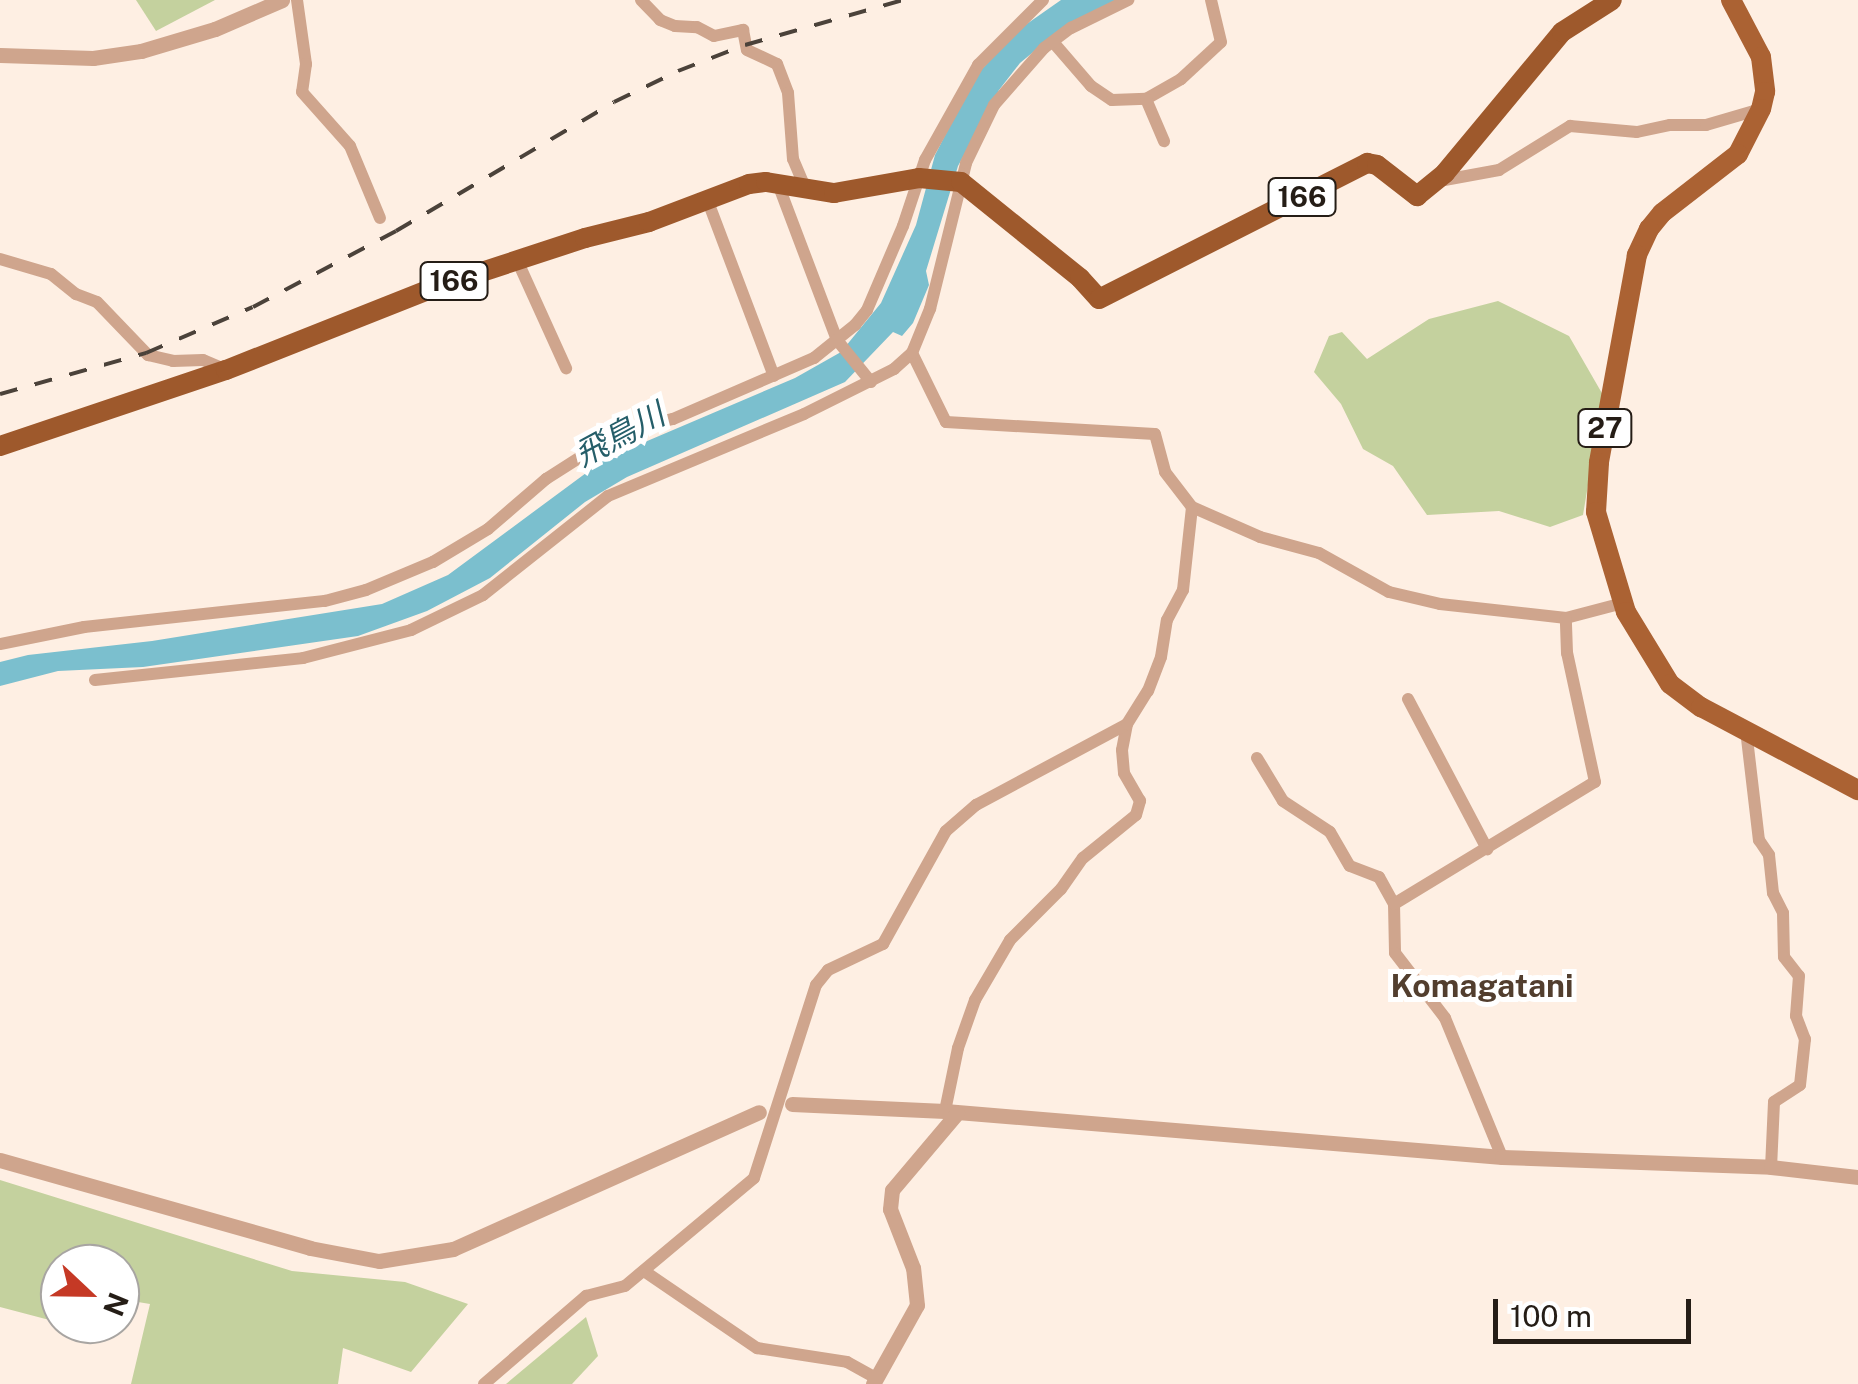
<!DOCTYPE html>
<meta charset="utf-8">
<style>
body{margin:0}
#map{position:relative;width:1858px;height:1384px;overflow:hidden;background:#feefe3;font-family:"Public Sans","Noto Sans JP",sans-serif}
div>[style]{position:absolute}
[style*='--x']{left:calc(var(--x)*1px);top:calc(var(--y)*1px);width:calc(var(--w)*1px);rotate:calc(var(--a)*1deg)}
.green>*{inset:0;background:#c4d19e}
.water>*{inset:0;background:#7bbfce}
.minor>*{height:12px;margin:-6px;padding:0 6px;transform-origin:6px;border-radius:6px;background:#cfa58d}
.tertiary>*{height:15px;margin:-7.5px;padding:0 7.5px;transform-origin:7.5px;border-radius:7.5px;background:#cfa58d}
.primary>*{height:20px;margin:-10px;padding:0 10px;transform-origin:10px;border-radius:10px;background:#ab6233}
.trunk>*{height:20px;margin:-10px;padding:0 10px;transform-origin:10px;border-radius:10px;background:#9e592c}
.rail>*{height:4px;margin-top:-2px;transform-origin:0;background:repeating-linear-gradient(90deg,#4b423a 0 18px,transparent 0 36px)}
span{translate:-50% -50%;white-space:nowrap;text-align:center;line-height:1.15;-webkit-text-stroke:10px #fff;paint-order:stroke}
.shield-label span{padding:2px 8px;background:#fff;border:2px solid;border-radius:8px;-webkit-text-stroke-width:0}
.shield-label{font-size:28px;color:#251d16;font-weight:700}
.water-label{font-size:32px;color:#255e69;font-style:italic}
.neighbourhood-label{font-size:32px;color:#523e2e;font-weight:700}
.north{position:absolute;left:40px;top:1244px;width:100px;height:100px;box-sizing:border-box;background:#fff;border:2px solid #a8a5a2;border-radius:50%;rotate:112deg;font-size:28px;font-weight:700;line-height:40px;text-align:center;color:#251d16}
.north::after{content:'';display:block;margin:auto;width:35px;height:45px;background:#c53925;clip-path:polygon(50% 0,100% 100%,50% 72%,0 100%)}
.scale{position:absolute;left:1493px;top:1299px;width:198px;height:45px;box-sizing:border-box;border:5px solid #251d16;border-top:0;padding-left:12px;font-size:30px;line-height:35px;white-space:nowrap;color:#251d16;-webkit-text-stroke:8px #fff;paint-order:stroke}
</style>
<div id="map">
<div class="green">
<i style="clip-path:polygon(136px 0,215px 0,156px 31px)"></i>
<i style="clip-path:polygon(1498px 301px,1569px 336px,1603px 395px,1583px 515px,1550px 527px,1499px 511px,1427px 515px,1393px 466px,1363px 449px,1341px 404px,1314px 372px,1329px 336px,1342px 332px,1367px 359px,1429px 319px)"></i>
<i style="clip-path:polygon(0 1180px,292px 1271px,405px 1282px,468px 1304px,411px 1372px,343px 1348px,338px 1384px,131px 1384px,150px 1304px,120px 1299px,120px 1264px,60px 1264px,57px 1322px,0 1307px)"></i>
<i style="clip-path:polygon(586px 1317px,598px 1356px,572px 1384px,506px 1384px)"></i>
</div>
<div class="water">
<i style="clip-path:polygon(1061px 0,1116px 0,1050px 38px,1020px 63px,999px 90px,958px 166px,926px 271px,929px 285px,913px 323px,902px 336px,893px 332px,845px 382px,627px 477px,585px 502px,490px 578px,427px 611px,358px 636px,143px 667px,58px 671px,0 686px,0 662px,28px 655px,152px 641px,382px 604px,448px 575px,605px 459px,795px 378px,841px 352px,881px 303px,916px 225px,935px 155px,975px 77px,1014px 33px)"></i>
</div>
<div class="minor">
<i style="--x:297;--y:0;--w:65;--a:82"></i>
<i style="--x:306;--y:64;--w:28;--a:98"></i>
<i style="--x:302;--y:92;--w:72;--a:48.4"></i>
<i style="--x:350;--y:146;--w:78;--a:67.4"></i>
<i style="--x:641;--y:0;--w:28;--a:46"></i>
<i style="--x:660;--y:20;--w:16;--a:22"></i>
<i style="--x:675;--y:26;--w:22;--a:3"></i>
<i style="--x:697;--y:27;--w:19;--a:28"></i>
<i style="--x:714;--y:36;--w:30;--a:-12"></i>
<i style="--x:743;--y:30;--w:20;--a:79"></i>
<i style="--x:747;--y:50;--w:33;--a:25"></i>
<i style="--x:777;--y:64;--w:31;--a:69"></i>
<i style="--x:788;--y:93;--w:66;--a:85.7"></i>
<i style="--x:793;--y:159;--w:34;--a:67"></i>
<i style="--x:1053;--y:42;--w:58;--a:49.2"></i>
<i style="--x:1091;--y:86;--w:25;--a:34"></i>
<i style="--x:1112;--y:100;--w:34;--a:-2"></i>
<i style="--x:1146;--y:99;--w:40;--a:-29.7"></i>
<i style="--x:1181;--y:79;--w:54;--a:-42.8"></i>
<i style="--x:1221;--y:42;--w:43;--a:-103.4"></i>
<i style="--x:1146;--y:99;--w:46;--a:66.8"></i>
<i style="--x:1439;--y:181;--w:61;--a:-10.4"></i>
<i style="--x:1499;--y:170;--w:84;--a:-31.8"></i>
<i style="--x:1570;--y:126;--w:67;--a:5.1"></i>
<i style="--x:1637;--y:132;--w:34;--a:-12"></i>
<i style="--x:1670;--y:125;--w:36;--a:0"></i>
<i style="--x:1706;--y:125;--w:57;--a:-16.2"></i>
<i style="--x:778;--y:184;--w:167;--a:69.3"></i>
<i style="--x:837;--y:340;--w:54;--a:51"></i>
<i style="--x:707;--y:199;--w:189;--a:69.3"></i>
<i style="--x:0;--y:259;--w:53;--a:16.4"></i>
<i style="--x:51;--y:274;--w:32;--a:39"></i>
<i style="--x:76;--y:294;--w:22;--a:21"></i>
<i style="--x:97;--y:302;--w:74;--a:46.1"></i>
<i style="--x:148;--y:355;--w:26;--a:13"></i>
<i style="--x:173;--y:361;--w:30;--a:-2"></i>
<i style="--x:203;--y:360;--w:25;--a:23"></i>
<i style="--x:517;--y:260;--w:119;--a:65.6"></i>
<i style="--x:912;--y:353;--w:77;--a:63.8"></i>
<i style="--x:946;--y:422;--w:209;--a:3.3"></i>
<i style="--x:1155;--y:434;--w:39;--a:75"></i>
<i style="--x:1165;--y:472;--w:44;--a:52.4"></i>
<i style="--x:1192;--y:507;--w:74;--a:23.8"></i>
<i style="--x:1260;--y:537;--w:61;--a:15.2"></i>
<i style="--x:1319;--y:553;--w:80;--a:29.1"></i>
<i style="--x:1389;--y:592;--w:52;--a:13.2"></i>
<i style="--x:1440;--y:604;--w:127;--a:6.3"></i>
<i style="--x:1566;--y:618;--w:59;--a:-14.7"></i>
<i style="--x:0;--y:644;--w:86;--a:-11.4"></i>
<i style="--x:84;--y:627;--w:242;--a:-6.2"></i>
<i style="--x:325;--y:601;--w:42;--a:-15"></i>
<i style="--x:366;--y:590;--w:73;--a:-22.7"></i>
<i style="--x:433;--y:562;--w:64;--a:-31"></i>
<i style="--x:488;--y:529;--w:77;--a:-40.8"></i>
<i style="--x:546;--y:479;--w:69;--a:-32.5"></i>
<i style="--x:604;--y:442;--w:37;--a:-24"></i>
<i style="--x:638;--y:427;--w:36;--a:-13"></i>
<i style="--x:673;--y:419;--w:154;--a:-23.4"></i>
<i style="--x:814;--y:358;--w:53;--a:-38.8"></i>
<i style="--x:855;--y:325;--w:19;--a:-51"></i>
<i style="--x:867;--y:310;--w:91;--a:-66.8"></i>
<i style="--x:903;--y:226;--w:70;--a:-71.6"></i>
<i style="--x:925;--y:160;--w:109;--a:-60.8"></i>
<i style="--x:978;--y:65;--w:92;--a:-45"></i>
<i style="--x:95;--y:680;--w:209;--a:-6"></i>
<i style="--x:303;--y:658;--w:112;--a:-14.5"></i>
<i style="--x:411;--y:630;--w:80;--a:-25.9"></i>
<i style="--x:483;--y:595;--w:159;--a:-38.4"></i>
<i style="--x:608;--y:496;--w:212;--a:-22.7"></i>
<i style="--x:804;--y:414;--w:101;--a:-26.6"></i>
<i style="--x:894;--y:369;--w:24;--a:-42"></i>
<i style="--x:912;--y:353;--w:48;--a:-67.8"></i>
<i style="--x:930;--y:309;--w:150;--a:-76.1"></i>
<i style="--x:966;--y:163;--w:64;--a:-64.2"></i>
<i style="--x:994;--y:105;--w:76;--a:-48.7"></i>
<i style="--x:1044;--y:48;--w:34;--a:-37"></i>
<i style="--x:1071;--y:28;--w:64;--a:-26.2"></i>
<i style="--x:1408;--y:699;--w:170;--a:62.2"></i>
<i style="--x:1746;--y:730;--w:111;--a:83.3"></i>
<i style="--x:1759;--y:840;--w:18;--a:56"></i>
<i style="--x:1769;--y:855;--w:38;--a:84"></i>
<i style="--x:1773;--y:893;--w:22;--a:63"></i>
<i style="--x:1783;--y:913;--w:44;--a:88.7"></i>
<i style="--x:1784;--y:957;--w:24;--a:52"></i>
<i style="--x:1799;--y:976;--w:40;--a:94.3"></i>
<i style="--x:1796;--y:1016;--w:25;--a:69"></i>
<i style="--x:1805;--y:1039;--w:46;--a:96.2"></i>
<i style="--x:1800;--y:1085;--w:31;--a:147"></i>
<i style="--x:1774;--y:1102;--w:65;--a:92.6"></i>
<i style="--x:1257;--y:758;--w:50;--a:58.8"></i>
<i style="--x:1283;--y:801;--w:56;--a:33.4"></i>
<i style="--x:1330;--y:832;--w:39;--a:60"></i>
<i style="--x:1350;--y:866;--w:31;--a:21"></i>
<i style="--x:1379;--y:877;--w:31;--a:61"></i>
<i style="--x:1394;--y:904;--w:49;--a:88.8"></i>
<i style="--x:1395;--y:953;--w:82;--a:52.4"></i>
<i style="--x:1445;--y:1018;--w:150;--a:67.7"></i>
<i style="--x:1394;--y:904;--w:235;--a:-31.3"></i>
<i style="--x:1595;--y:782;--w:132;--a:-102.2"></i>
<i style="--x:1567;--y:653;--w:35;--a:-92"></i>
<i style="--x:945;--y:1111;--w:64;--a:-78.3"></i>
<i style="--x:958;--y:1048;--w:51;--a:-70.5"></i>
<i style="--x:975;--y:1000;--w:69;--a:-59.7"></i>
<i style="--x:1010;--y:940;--w:72;--a:-45"></i>
<i style="--x:1061;--y:889;--w:38;--a:-55"></i>
<i style="--x:1083;--y:858;--w:68;--a:-39.1"></i>
<i style="--x:1136;--y:815;--w:15;--a:-74"></i>
<i style="--x:1140;--y:801;--w:32;--a:-120"></i>
<i style="--x:1124;--y:773;--w:23;--a:-95"></i>
<i style="--x:1122;--y:750;--w:26;--a:-79"></i>
<i style="--x:644;--y:1271;--w:137;--a:34.3"></i>
<i style="--x:757;--y:1348;--w:91;--a:8.8"></i>
<i style="--x:847;--y:1362;--w:33;--a:29"></i>
<i style="--x:484;--y:1384;--w:135;--a:-40.8"></i>
<i style="--x:586;--y:1296;--w:40;--a:-14.4"></i>
<i style="--x:625;--y:1286;--w:168;--a:-39.9"></i>
<i style="--x:754;--y:1178;--w:203;--a:-72.2"></i>
<i style="--x:816;--y:985;--w:19;--a:-51"></i>
<i style="--x:828;--y:970;--w:61;--a:-25.3"></i>
<i style="--x:883;--y:944;--w:129;--a:-60.9"></i>
<i style="--x:946;--y:831;--w:40;--a:-41"></i>
<i style="--x:976;--y:805;--w:171;--a:-28.2"></i>
<i style="--x:1127;--y:724;--w:39;--a:-58"></i>
<i style="--x:1148;--y:691;--w:36;--a:-69"></i>
<i style="--x:1161;--y:657;--w:37;--a:-81"></i>
<i style="--x:1167;--y:620;--w:34;--a:-62"></i>
<i style="--x:1183;--y:590;--w:83;--a:-83.8"></i>
</div>
<div class="tertiary">
<i style="--x:0;--y:55;--w:93;--a:1.8"></i>
<i style="--x:93;--y:58;--w:49;--a:-8.3"></i>
<i style="--x:141;--y:51;--w:77;--a:-16.6"></i>
<i style="--x:215;--y:29;--w:73;--a:-23.4"></i>
<i style="--x:792;--y:1104;--w:153;--a:2.6"></i>
<i style="--x:945;--y:1111;--w:559;--a:4.72"></i>
<i style="--x:1502;--y:1157;--w:269;--a:2.1"></i>
<i style="--x:1771;--y:1167;--w:88;--a:6.6"></i>
<i style="--x:0;--y:1160;--w:322;--a:15.8"></i>
<i style="--x:310;--y:1248;--w:70;--a:10.7"></i>
<i style="--x:379;--y:1261;--w:75;--a:-9.2"></i>
<i style="--x:453;--y:1249;--w:335;--a:-24.1"></i>
<i style="--x:873;--y:1384;--w:90;--a:-60.9"></i>
<i style="--x:917;--y:1305;--w:37;--a:-96"></i>
<i style="--x:913;--y:1268;--w:63;--a:-111.3"></i>
<i style="--x:890;--y:1209;--w:19;--a:-84"></i>
<i style="--x:892;--y:1190;--w:101;--a:-49.8"></i>
</div>
<div class="primary">
<i style="--x:1731;--y:0;--w:64;--a:62.2"></i>
<i style="--x:1761;--y:57;--w:35;--a:83"></i>
<i style="--x:1765;--y:92;--w:17;--a:103"></i>
<i style="--x:1761;--y:109;--w:51;--a:117.1"></i>
<i style="--x:1738;--y:154;--w:96;--a:142.2"></i>
<i style="--x:1662;--y:213;--w:21;--a:129"></i>
<i style="--x:1649;--y:229;--w:29;--a:115"></i>
<i style="--x:1637;--y:255;--w:211;--a:100.4"></i>
<i style="--x:1599;--y:463;--w:49;--a:93.5"></i>
<i style="--x:1596;--y:512;--w:104;--a:73.3"></i>
<i style="--x:1626;--y:612;--w:84;--a:58.6"></i>
<i style="--x:1670;--y:684;--w:39;--a:37"></i>
<i style="--x:1701;--y:707;--w:178;--a:27.9"></i>
</div>
<div class="trunk">
<i style="--x:0;--y:446;--w:238;--a:-18.6"></i>
<i style="--x:226;--y:370;--w:223;--a:-21.6"></i>
<i style="--x:433;--y:288;--w:160;--a:-18.2"></i>
<i style="--x:585;--y:238;--w:66;--a:-14"></i>
<i style="--x:649;--y:222;--w:107;--a:-20.8"></i>
<i style="--x:749;--y:184;--w:17;--a:-7"></i>
<i style="--x:766;--y:182;--w:69;--a:9.2"></i>
<i style="--x:834;--y:193;--w:86;--a:-10"></i>
<i style="--x:919;--y:178;--w:42;--a:5.4"></i>
<i style="--x:961;--y:182;--w:153;--a:38.9"></i>
<i style="--x:1080;--y:278;--w:28;--a:48"></i>
<i style="--x:1099;--y:299;--w:301;--a:-26.9"></i>
<i style="--x:1367;--y:163;--w:10;--a:11"></i>
<i style="--x:1377;--y:165;--w:51;--a:37.8"></i>
<i style="--x:1417;--y:196;--w:36;--a:-39"></i>
<i style="--x:1445;--y:173;--w:183;--a:-50.3"></i>
<i style="--x:1562;--y:32;--w:59;--a:-32.6"></i>
</div>
<div class="rail">
<i style="--x:0;--y:394;--w:152;--a:-15.7"></i>
<i style="--x:146;--y:353;--w:116;--a:-23.3"></i>
<i style="--x:253;--y:307;--w:162;--a:-28"></i>
<i style="--x:396;--y:231;--w:253;--a:-30.6"></i>
<i style="--x:614;--y:102;--w:71;--a:-25.8"></i>
<i style="--x:678;--y:71;--w:72;--a:-21.2"></i>
<i style="--x:745;--y:45;--w:164;--a:-15.9"></i>
</div>
<div class="shield-label">
<span style="left:1302px;top:197px">166</span>
<span style="left:454px;top:281px">166</span>
<span style="left:1605px;top:428px">27</span>
</div>
<div class="water-label">
<span style="left:620px;top:435px;rotate:-28deg">飛鳥川</span>
</div>
<div class="neighbourhood-label">
<span style="left:1482px;top:986px">Komagatani</span>
</div>
<div class="north">N</div>
<div class="scale">100 m</div>
</div>
